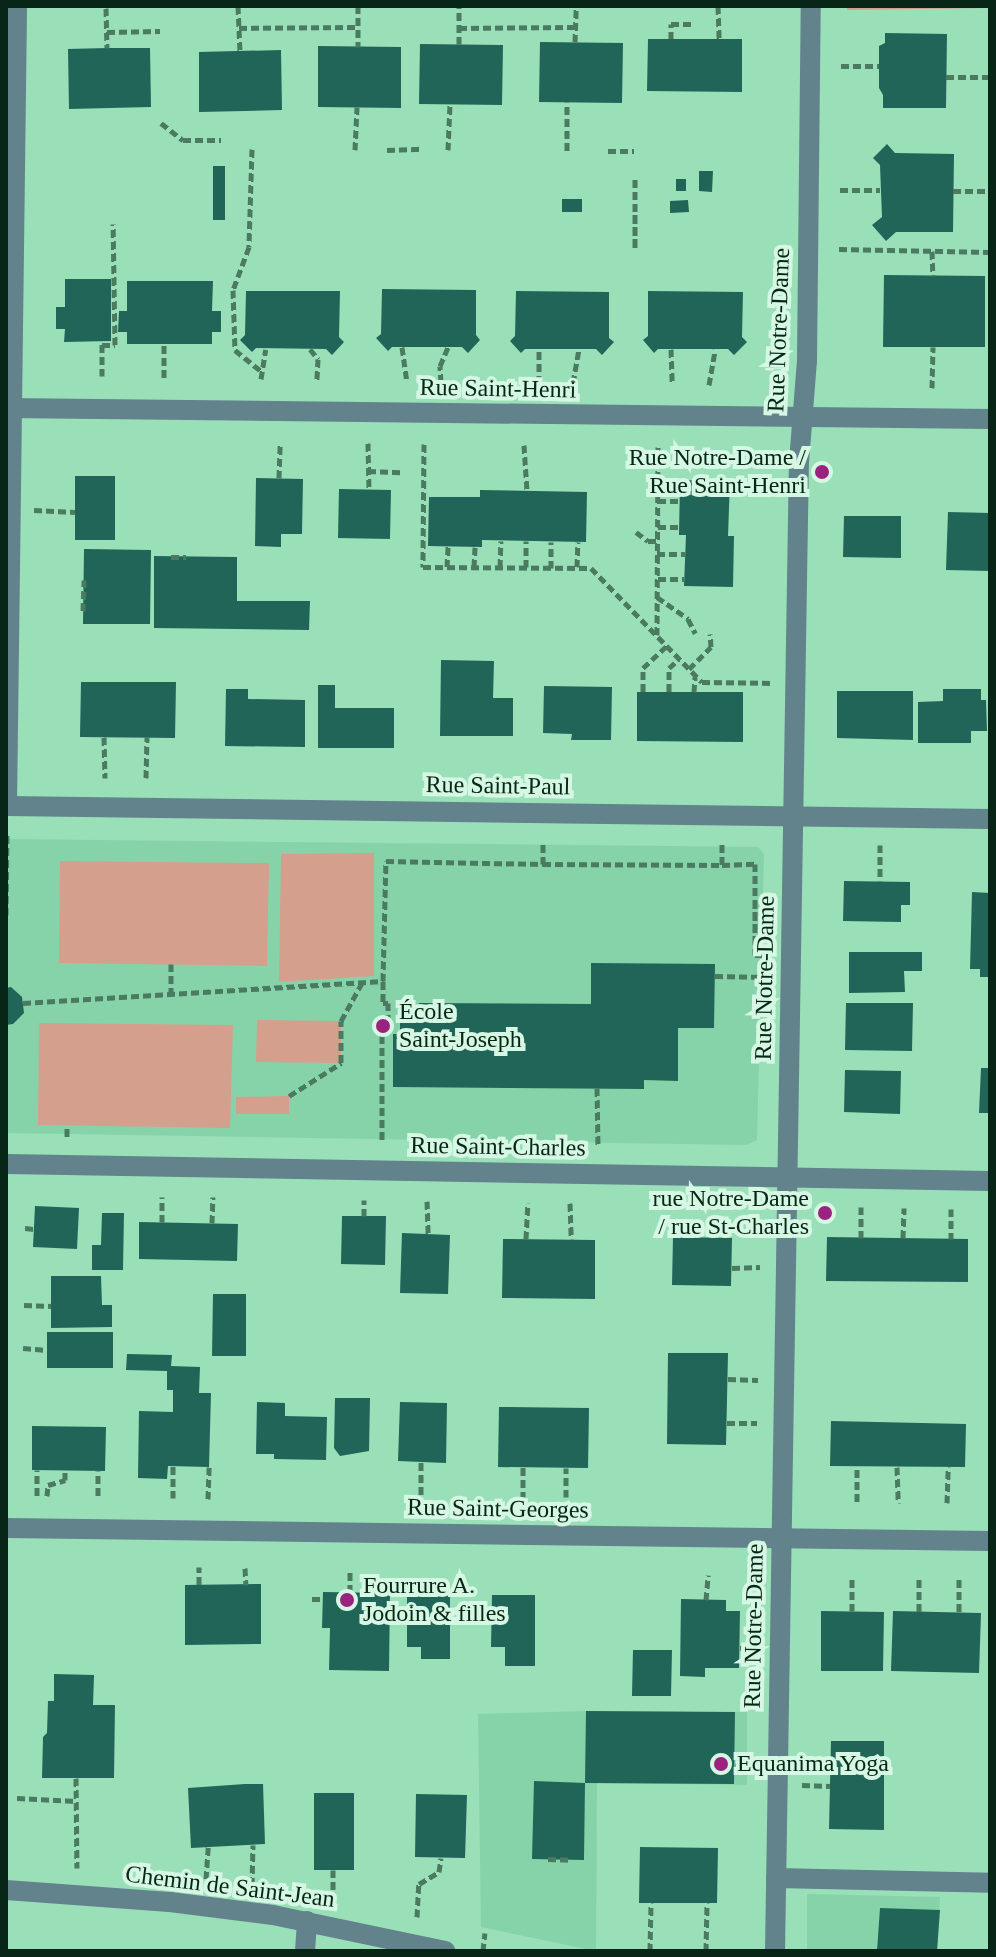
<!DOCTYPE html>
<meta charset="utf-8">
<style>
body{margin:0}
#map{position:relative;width:996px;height:1957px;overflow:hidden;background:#99dfb8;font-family:Georgia,serif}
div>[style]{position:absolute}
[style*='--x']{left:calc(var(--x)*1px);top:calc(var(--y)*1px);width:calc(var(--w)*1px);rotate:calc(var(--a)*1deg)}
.built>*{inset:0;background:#86d3a9}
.green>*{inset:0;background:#d59f8d}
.building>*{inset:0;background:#216559}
.path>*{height:5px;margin-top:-2.5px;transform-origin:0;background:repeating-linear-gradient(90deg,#4a7a60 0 8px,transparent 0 12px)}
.minor>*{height:20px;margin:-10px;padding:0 10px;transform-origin:10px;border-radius:10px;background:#62828c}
.dots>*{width:22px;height:22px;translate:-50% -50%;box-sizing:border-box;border:4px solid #d5f7e3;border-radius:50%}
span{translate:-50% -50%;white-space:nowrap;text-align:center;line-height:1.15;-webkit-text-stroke:8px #d5f7e3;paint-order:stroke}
.street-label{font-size:24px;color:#082617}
.poi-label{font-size:24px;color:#082617}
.right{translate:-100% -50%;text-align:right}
.left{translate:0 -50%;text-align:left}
.frame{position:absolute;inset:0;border:8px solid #082617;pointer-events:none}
</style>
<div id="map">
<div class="built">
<i style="clip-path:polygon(6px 839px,758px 847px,764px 854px,757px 1140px,746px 1145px,6px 1133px)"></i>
<i style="clip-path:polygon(586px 1711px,747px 1712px,747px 1785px,597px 1783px,596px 1951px,481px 1927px,478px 1714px)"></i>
<i style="clip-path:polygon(807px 1894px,940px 1897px,937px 1951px,807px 1951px)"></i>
</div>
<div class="green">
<i style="clip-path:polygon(847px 6px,990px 6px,990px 8px,847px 10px)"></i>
<i style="clip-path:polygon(374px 853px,374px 976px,279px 982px,281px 854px)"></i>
<i style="clip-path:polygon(60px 861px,269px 863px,267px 966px,59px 963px)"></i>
<i style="clip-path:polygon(257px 1020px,341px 1021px,341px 1063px,256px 1062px)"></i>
<i style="clip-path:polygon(39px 1023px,233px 1025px,230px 1128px,38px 1125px)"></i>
<i style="clip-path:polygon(289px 1096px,289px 1114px,236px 1114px,236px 1097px)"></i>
</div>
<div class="building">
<i style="clip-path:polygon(885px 33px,947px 34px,946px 108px,883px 108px,883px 95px,879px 88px,879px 46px,885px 43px)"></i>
<i style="clip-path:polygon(648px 39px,742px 39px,742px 92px,647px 91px)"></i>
<i style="clip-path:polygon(540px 42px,623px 43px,622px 103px,539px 102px)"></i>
<i style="clip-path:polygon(420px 44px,503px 45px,502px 105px,419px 104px)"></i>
<i style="clip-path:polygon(318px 46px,401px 47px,401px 108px,318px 107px)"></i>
<i style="clip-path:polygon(107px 48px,150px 48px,151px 107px,69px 109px,68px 49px)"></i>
<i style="clip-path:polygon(281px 50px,282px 110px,199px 112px,199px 52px)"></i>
<i style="clip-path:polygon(887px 144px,895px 153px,954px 154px,953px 232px,896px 232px,886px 241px,872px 225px,882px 217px,880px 165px,873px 158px)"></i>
<i style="clip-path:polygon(213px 166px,225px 166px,225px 220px,213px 220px)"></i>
<i style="clip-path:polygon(699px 171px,713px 171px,712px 192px,699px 191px)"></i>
<i style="clip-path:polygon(676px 179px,686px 179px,686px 191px,676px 191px)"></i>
<i style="clip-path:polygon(562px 199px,582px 199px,582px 212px,562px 212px)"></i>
<i style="clip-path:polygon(688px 200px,689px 212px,670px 213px,670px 201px)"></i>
<i style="clip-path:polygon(884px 275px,985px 276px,985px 347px,883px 347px)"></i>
<i style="clip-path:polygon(65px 279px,111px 279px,111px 341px,64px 342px,65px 329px,56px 329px,56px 307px,65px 307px)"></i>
<i style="clip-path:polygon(127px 281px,213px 281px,212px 311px,221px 311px,221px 332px,212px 332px,212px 344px,127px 344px,127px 332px,118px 332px,119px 311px,127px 311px)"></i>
<i style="clip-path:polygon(382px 289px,476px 290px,476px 335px,480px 340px,468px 353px,462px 347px,392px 347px,388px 351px,376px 338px,381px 334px)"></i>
<i style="clip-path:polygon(246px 291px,340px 291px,339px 337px,344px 342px,332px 355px,326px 349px,256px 348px,252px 352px,240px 340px,245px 335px)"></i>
<i style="clip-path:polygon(516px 291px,609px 292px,609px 338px,614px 342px,602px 355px,596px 349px,525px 349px,521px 353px,510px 341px,515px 336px)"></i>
<i style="clip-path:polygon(648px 291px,743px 292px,742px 337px,747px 342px,734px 355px,728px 349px,658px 349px,654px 353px,643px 340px,648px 336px)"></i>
<i style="clip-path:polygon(75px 476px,115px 476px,115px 540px,75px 540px)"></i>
<i style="clip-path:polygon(256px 478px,303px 479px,302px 534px,281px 534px,281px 547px,255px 546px)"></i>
<i style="clip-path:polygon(680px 480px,730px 481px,728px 536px,734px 536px,733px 587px,684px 586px,686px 535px,679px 535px)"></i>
<i style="clip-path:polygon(339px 489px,391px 490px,390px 539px,338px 538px)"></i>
<i style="clip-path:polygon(480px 490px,587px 492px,586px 542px,482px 540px,482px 547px,428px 546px,429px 497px,480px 497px)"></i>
<i style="clip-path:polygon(948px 512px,990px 513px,990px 571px,946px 570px)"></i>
<i style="clip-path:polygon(844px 516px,901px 516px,901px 558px,843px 557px)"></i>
<i style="clip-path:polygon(84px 549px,151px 550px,150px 624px,83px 624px)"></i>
<i style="clip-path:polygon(154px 556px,237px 557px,237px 601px,310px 601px,309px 630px,154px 628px)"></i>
<i style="clip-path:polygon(441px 660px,494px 661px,493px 698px,513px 698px,513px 736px,440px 736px)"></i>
<i style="clip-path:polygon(81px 682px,176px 682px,175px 738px,80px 737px)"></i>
<i style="clip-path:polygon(318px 685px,335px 685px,335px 708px,394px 708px,394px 748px,318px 748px)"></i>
<i style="clip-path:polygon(544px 686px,612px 687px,611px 740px,571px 740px,572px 734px,543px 733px)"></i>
<i style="clip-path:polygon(226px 689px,248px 689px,248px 699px,305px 700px,305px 747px,225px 746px)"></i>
<i style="clip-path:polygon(943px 689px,981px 689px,981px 700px,986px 700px,987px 731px,971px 731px,971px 743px,918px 743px,918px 702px,943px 701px)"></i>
<i style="clip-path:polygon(837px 691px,913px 691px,913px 740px,837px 738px)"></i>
<i style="clip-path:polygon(637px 692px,743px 692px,743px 742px,637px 741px)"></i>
<i style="clip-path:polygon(844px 881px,910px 882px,910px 905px,901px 905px,901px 922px,843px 921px)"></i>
<i style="clip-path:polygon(972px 892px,990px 893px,990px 977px,980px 977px,980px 969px,970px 969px)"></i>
<i style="clip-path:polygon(849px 952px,922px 952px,922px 971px,904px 971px,905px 992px,849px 993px)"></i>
<i style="clip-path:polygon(591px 963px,715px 964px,714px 1028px,678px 1028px,678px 1081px,644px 1080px,644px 1089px,393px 1087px,393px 1034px,400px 1034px,400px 1008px,418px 1008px,419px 1003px,591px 1004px)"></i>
<i style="clip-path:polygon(11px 987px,22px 997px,24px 1013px,13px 1024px,6px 1025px,6px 988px)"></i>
<i style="clip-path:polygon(846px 1003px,913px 1003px,912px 1051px,845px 1050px)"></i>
<i style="clip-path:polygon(981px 1068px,990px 1068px,990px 1113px,979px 1113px)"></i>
<i style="clip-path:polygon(845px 1070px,901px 1071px,900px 1114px,844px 1112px)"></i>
<i style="clip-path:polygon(35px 1206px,79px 1208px,77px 1249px,33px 1247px)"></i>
<i style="clip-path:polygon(102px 1213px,124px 1213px,123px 1270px,92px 1270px,92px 1245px,101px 1245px)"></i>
<i style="clip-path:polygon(342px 1216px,386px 1216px,385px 1265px,341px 1264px)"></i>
<i style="clip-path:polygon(139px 1222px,238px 1224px,237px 1261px,139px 1259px)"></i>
<i style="clip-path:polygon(402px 1233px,450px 1235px,448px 1294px,400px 1293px)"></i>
<i style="clip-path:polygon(673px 1237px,732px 1238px,731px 1286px,672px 1285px)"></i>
<i style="clip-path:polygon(827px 1237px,968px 1239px,968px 1282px,826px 1281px)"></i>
<i style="clip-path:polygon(503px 1239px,595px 1240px,595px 1299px,502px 1298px)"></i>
<i style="clip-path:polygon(51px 1276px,101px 1276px,102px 1305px,112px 1305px,112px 1327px,51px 1328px)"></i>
<i style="clip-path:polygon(213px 1294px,246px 1294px,246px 1356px,212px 1356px)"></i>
<i style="clip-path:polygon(47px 1332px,113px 1332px,113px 1368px,47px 1368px)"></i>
<i style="clip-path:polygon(668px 1353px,728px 1353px,726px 1445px,667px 1444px)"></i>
<i style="clip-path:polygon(127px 1354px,172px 1355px,171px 1366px,200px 1367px,199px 1393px,211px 1393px,209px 1467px,168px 1466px,167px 1479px,138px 1478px,139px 1411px,173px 1412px,173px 1390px,167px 1390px,167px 1371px,126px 1370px)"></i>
<i style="clip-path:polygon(335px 1398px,370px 1398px,369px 1451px,340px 1456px,334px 1448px)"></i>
<i style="clip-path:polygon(257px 1402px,285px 1403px,285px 1416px,327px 1417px,326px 1460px,274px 1459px,274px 1454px,256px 1454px)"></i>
<i style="clip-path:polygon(400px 1402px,447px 1403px,446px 1463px,398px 1461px)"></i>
<i style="clip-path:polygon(499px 1407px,589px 1408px,588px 1468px,498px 1467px)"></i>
<i style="clip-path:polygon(831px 1421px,966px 1424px,965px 1467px,830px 1466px)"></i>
<i style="clip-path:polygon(32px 1426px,106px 1427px,105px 1471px,32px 1470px)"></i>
<i style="clip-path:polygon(261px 1584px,261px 1644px,185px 1645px,185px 1585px)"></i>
<i style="clip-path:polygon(323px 1592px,390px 1593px,389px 1671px,329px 1670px,330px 1628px,322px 1628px)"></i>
<i style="clip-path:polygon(407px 1595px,450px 1595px,450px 1659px,421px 1659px,421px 1647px,407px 1647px)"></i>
<i style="clip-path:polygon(492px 1595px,535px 1595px,535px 1666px,505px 1666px,505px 1647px,491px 1647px)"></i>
<i style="clip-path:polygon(681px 1599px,726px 1600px,726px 1611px,740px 1611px,739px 1668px,705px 1668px,705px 1677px,680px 1676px)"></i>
<i style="clip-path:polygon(821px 1611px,884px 1612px,883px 1671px,821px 1671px)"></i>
<i style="clip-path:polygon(893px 1611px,981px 1613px,979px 1673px,891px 1671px)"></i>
<i style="clip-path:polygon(633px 1650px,672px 1650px,671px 1696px,632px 1696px)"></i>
<i style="clip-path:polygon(54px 1674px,94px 1675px,93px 1705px,115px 1705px,114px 1778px,42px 1778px,43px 1737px,47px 1733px,48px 1701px,54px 1701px)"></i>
<i style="clip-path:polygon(586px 1711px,735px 1712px,734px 1784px,585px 1783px,584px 1860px,532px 1859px,534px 1781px,585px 1783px)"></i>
<i style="clip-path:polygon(831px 1741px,884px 1741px,884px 1830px,829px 1829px)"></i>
<i style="clip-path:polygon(245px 1784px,263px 1784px,265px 1844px,191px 1848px,188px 1788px)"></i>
<i style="clip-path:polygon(314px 1793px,354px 1793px,354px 1870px,314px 1870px)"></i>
<i style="clip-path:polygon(416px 1794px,467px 1795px,465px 1858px,415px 1857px)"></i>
<i style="clip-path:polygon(640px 1847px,718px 1848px,717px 1903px,639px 1903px)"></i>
<i style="clip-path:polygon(880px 1908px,940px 1910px,937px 1951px,877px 1951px)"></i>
</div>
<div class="path">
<i style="--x:238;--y:6;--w:45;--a:87.5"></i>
<i style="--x:358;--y:6;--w:41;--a:90"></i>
<i style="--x:718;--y:6;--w:33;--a:88"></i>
<i style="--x:106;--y:8;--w:40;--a:88.6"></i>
<i style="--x:239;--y:28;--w:119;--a:-0.5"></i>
<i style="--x:459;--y:28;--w:117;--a:-0.5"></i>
<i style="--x:107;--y:32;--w:53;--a:-1.1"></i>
<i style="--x:671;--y:39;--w:15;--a:-90"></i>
<i style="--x:671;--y:24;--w:24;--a:0"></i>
<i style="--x:575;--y:42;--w:36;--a:-88"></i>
<i style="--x:459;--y:44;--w:38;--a:-90"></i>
<i style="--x:841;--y:66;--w:38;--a:0"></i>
<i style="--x:946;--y:77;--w:44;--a:0"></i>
<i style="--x:161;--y:123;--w:28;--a:38"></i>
<i style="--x:183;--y:140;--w:38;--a:0"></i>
<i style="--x:252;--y:149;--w:98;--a:91.8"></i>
<i style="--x:249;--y:247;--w:46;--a:110.4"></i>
<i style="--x:233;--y:290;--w:60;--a:88.1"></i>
<i style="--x:235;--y:350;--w:35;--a:39"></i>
<i style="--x:355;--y:150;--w:43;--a:-87.3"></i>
<i style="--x:387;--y:150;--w:36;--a:-2"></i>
<i style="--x:448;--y:150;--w:45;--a:-87.5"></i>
<i style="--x:567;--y:151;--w:49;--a:-90"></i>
<i style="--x:608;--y:151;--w:26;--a:0"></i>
<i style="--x:635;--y:179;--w:71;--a:90"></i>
<i style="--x:840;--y:190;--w:40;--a:0"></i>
<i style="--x:953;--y:191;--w:37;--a:0"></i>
<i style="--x:839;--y:249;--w:151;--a:1.1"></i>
<i style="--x:932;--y:251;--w:25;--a:88"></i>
<i style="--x:102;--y:345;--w:13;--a:0"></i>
<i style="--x:115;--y:345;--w:121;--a:-90.9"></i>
<i style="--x:402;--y:347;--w:35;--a:82"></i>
<i style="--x:310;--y:349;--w:13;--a:51"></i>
<i style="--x:318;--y:359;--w:21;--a:93"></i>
<i style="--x:671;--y:349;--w:35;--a:88"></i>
<i style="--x:102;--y:376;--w:34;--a:-90"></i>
<i style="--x:164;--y:378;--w:34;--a:-90"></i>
<i style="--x:261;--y:379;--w:30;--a:-81"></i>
<i style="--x:441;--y:382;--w:16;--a:-94"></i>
<i style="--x:440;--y:366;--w:21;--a:-67"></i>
<i style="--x:539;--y:383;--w:34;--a:-90"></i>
<i style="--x:573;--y:383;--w:35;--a:-80"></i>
<i style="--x:709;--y:385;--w:36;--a:-80"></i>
<i style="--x:932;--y:388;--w:41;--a:-88.6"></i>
<i style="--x:368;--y:443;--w:47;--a:88.8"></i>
<i style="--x:424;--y:444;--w:123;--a:90.5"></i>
<i style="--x:423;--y:567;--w:168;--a:0.3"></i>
<i style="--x:591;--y:568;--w:159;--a:45.8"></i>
<i style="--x:702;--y:682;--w:68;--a:0.8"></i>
<i style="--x:524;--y:445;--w:46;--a:86.3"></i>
<i style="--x:368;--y:471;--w:33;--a:2"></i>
<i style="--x:279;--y:478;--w:35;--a:-88"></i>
<i style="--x:658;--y:501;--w:22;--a:0"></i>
<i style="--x:34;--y:510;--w:41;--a:2.8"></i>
<i style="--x:658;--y:527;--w:22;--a:0"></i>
<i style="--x:636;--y:532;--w:15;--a:37"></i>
<i style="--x:648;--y:541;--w:10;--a:0"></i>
<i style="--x:657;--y:554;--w:28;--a:0"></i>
<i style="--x:171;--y:557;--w:15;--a:0"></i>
<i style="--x:447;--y:567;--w:21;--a:-87"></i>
<i style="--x:474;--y:567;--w:20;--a:-87"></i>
<i style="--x:500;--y:567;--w:26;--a:-88"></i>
<i style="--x:526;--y:567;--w:26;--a:-90"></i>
<i style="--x:577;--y:567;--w:25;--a:-88"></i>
<i style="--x:551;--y:568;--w:26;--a:-90"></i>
<i style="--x:658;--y:579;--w:26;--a:0"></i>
<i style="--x:657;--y:597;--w:38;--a:35"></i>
<i style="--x:688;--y:619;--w:16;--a:63"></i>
<i style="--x:83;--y:611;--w:31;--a:-88"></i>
<i style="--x:657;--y:635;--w:188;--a:-89.7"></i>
<i style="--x:689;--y:669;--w:31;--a:-45"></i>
<i style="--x:711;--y:647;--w:13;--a:-94"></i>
<i style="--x:643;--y:692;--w:24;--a:-90"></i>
<i style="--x:643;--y:668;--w:33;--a:-43"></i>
<i style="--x:669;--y:692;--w:24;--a:-90"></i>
<i style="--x:669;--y:668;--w:13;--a:-42"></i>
<i style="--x:694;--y:692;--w:15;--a:-86"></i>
<i style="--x:104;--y:737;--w:41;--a:88.6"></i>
<i style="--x:146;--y:778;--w:41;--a:-88.6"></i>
<i style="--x:880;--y:845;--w:36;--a:90"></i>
<i style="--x:543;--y:864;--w:179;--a:0.3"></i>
<i style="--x:722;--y:865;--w:22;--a:-90"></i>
<i style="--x:722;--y:865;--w:33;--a:-2"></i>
<i style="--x:755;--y:864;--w:91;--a:90"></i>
<i style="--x:755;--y:955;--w:11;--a:0"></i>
<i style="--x:6;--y:915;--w:81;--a:-89.3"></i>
<i style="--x:171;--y:964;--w:30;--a:90"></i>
<i style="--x:715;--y:976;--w:50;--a:1.1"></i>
<i style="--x:383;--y:981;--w:120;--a:-88.6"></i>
<i style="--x:386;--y:861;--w:157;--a:1.1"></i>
<i style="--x:543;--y:864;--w:23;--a:-90"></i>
<i style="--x:23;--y:1003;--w:361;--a:-3.5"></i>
<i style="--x:383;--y:981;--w:22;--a:90"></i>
<i style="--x:383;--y:1003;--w:5;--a:0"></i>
<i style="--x:388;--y:1003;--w:21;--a:90"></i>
<i style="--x:388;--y:1024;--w:6;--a:180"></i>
<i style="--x:382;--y:1024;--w:118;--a:90"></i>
<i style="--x:597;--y:1088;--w:57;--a:89"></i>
<i style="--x:289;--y:1096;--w:62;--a:-32.4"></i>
<i style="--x:341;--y:1063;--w:42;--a:-90"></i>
<i style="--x:341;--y:1021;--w:43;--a:-61.1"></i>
<i style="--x:67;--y:1137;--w:12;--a:-90"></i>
<i style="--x:427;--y:1201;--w:33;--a:88"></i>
<i style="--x:570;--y:1203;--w:36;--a:88"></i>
<i style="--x:951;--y:1209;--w:30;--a:90"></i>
<i style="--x:364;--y:1216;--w:16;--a:-90"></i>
<i style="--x:162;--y:1222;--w:25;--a:-90"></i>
<i style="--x:212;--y:1223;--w:26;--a:-88"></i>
<i style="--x:25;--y:1228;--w:9;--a:6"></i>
<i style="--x:861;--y:1238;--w:31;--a:-90"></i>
<i style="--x:903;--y:1238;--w:30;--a:-88"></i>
<i style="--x:526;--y:1239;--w:36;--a:-87"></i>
<i style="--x:732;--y:1268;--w:28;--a:-2"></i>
<i style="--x:24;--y:1305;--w:27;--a:2"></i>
<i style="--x:23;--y:1348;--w:24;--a:5"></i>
<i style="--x:728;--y:1379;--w:30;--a:2"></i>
<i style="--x:727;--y:1423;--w:30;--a:0"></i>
<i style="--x:421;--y:1462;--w:33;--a:90"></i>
<i style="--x:523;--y:1467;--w:30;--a:90"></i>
<i style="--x:897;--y:1467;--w:36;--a:88"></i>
<i style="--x:37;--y:1496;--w:26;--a:-90"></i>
<i style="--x:47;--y:1496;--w:11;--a:-85"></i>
<i style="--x:48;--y:1485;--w:18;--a:-16"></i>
<i style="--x:65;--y:1480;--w:10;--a:-90"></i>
<i style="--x:98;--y:1496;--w:25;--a:-90"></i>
<i style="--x:566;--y:1497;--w:29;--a:-90"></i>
<i style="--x:173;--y:1498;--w:32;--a:-90"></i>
<i style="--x:208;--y:1499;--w:32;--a:-88"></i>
<i style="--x:857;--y:1502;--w:36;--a:-90"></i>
<i style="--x:947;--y:1503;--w:36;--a:-88"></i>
<i style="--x:245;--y:1568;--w:17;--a:87"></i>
<i style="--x:199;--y:1585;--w:18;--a:-90"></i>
<i style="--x:350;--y:1592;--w:22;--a:-90"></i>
<i style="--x:312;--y:1599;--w:11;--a:0"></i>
<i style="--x:706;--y:1600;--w:25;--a:-85"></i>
<i style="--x:852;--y:1611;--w:33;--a:-90"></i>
<i style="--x:919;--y:1612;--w:33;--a:-90"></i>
<i style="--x:959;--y:1612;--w:33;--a:-90"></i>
<i style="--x:740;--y:1648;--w:12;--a:-5"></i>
<i style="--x:735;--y:1766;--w:16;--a:0"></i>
<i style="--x:76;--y:1778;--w:90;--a:89.4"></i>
<i style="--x:802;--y:1785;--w:28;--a:2"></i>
<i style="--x:17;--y:1798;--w:59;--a:2.9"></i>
<i style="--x:548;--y:1859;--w:24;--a:2"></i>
<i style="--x:333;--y:1870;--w:28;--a:90"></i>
<i style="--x:206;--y:1879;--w:32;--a:-86"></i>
<i style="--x:252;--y:1885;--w:40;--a:-88.6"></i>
<i style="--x:417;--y:1917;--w:33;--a:-87"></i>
<i style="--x:419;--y:1884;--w:23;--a:-31"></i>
<i style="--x:439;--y:1872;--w:14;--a:-82"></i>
<i style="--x:483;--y:1951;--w:18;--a:-84"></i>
<i style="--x:650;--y:1951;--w:48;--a:-88.8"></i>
<i style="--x:706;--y:1951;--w:48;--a:-88.8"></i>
</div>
<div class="minor">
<i style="--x:6;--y:408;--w:984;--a:0.64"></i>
<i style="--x:6;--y:806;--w:984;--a:0.76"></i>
<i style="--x:7;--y:806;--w:800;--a:-89.28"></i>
<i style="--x:6;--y:1164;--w:984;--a:0.99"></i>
<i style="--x:6;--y:1528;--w:984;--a:0.76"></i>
<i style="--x:776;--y:1878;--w:214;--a:1.3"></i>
<i style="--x:6;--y:1890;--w:164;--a:4.2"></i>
<i style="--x:170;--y:1902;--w:104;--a:7.2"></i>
<i style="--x:273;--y:1915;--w:176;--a:11.8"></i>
<i style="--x:305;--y:1951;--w:30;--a:-86"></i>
<i style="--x:775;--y:1951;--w:1489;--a:-89.08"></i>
<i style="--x:799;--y:462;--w:101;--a:-85.5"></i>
<i style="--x:807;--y:361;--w:355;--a:-89.4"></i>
</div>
<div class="dots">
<i style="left:822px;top:472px;background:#99237e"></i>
<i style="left:383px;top:1026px;background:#99237e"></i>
<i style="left:825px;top:1213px;background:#99237e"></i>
<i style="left:347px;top:1600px;background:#99237e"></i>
<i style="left:721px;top:1764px;background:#99237e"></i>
</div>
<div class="street-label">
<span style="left:779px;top:330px;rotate:-88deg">Rue Notre-Dame</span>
<span style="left:498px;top:389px;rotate:1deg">Rue Saint-Henri</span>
<span style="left:498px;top:786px;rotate:1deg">Rue Saint-Paul</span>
<span style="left:765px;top:978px;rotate:-89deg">Rue Notre-Dame</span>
<span style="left:498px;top:1147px;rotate:1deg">Rue Saint-Charles</span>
<span style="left:498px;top:1509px;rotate:1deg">Rue Saint-Georges</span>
<span style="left:754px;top:1626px;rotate:-89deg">Rue Notre-Dame</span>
<span style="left:230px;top:1887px;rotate:7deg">Chemin de Saint-Jean</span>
</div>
<div class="poi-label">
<span class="right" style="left:806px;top:472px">Rue Notre-Dame /<br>Rue Saint-Henri</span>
<span class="left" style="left:399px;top:1026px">École<br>Saint-Joseph</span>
<span class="right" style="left:809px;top:1213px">rue Notre-Dame<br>/ rue St-Charles</span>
<span class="left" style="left:363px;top:1600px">Fourrure A.<br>Jodoin &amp; filles</span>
<span class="left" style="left:737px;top:1764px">Equanima Yoga</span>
</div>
<div class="frame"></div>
</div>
